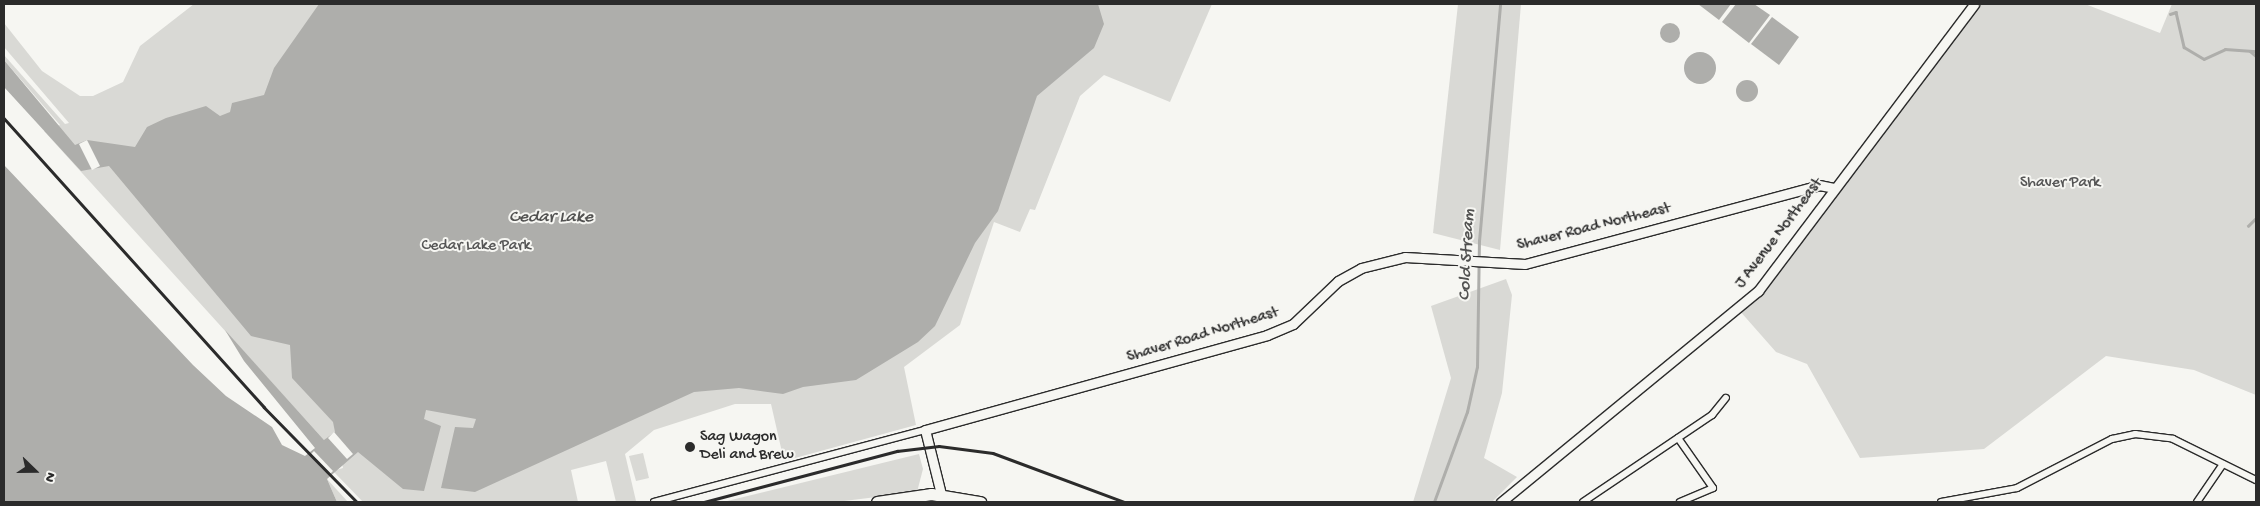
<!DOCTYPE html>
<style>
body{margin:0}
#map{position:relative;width:2260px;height:506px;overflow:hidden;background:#f6f6f2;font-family:"Gochi Hand",sans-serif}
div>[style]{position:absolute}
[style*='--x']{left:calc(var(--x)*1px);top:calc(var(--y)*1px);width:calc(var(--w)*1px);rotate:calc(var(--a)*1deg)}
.green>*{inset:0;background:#d9d9d5}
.water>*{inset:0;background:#aeaeab}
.round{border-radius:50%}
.pier>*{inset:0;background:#f6f6f2}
.stream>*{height:2.5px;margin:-1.25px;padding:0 1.25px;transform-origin:1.25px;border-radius:1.25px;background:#aeaeab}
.roads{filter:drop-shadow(1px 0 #2b2b2b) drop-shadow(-1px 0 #2b2b2b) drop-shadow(0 1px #2b2b2b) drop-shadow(0 -1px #2b2b2b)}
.street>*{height:6px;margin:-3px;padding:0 3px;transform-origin:3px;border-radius:3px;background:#f6f6f2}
.secondary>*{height:9px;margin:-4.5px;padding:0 4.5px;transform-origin:4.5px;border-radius:4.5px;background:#f6f6f2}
.highway>*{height:11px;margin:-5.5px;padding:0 5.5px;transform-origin:5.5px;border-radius:5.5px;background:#f6f6f2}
.rail>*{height:2.5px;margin:-1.25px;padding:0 1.25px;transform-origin:1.25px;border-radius:1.25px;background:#2b2b2b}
.dots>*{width:14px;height:14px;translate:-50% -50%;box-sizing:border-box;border:2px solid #f6f6f2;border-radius:50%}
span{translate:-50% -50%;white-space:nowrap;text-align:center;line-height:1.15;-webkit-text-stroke:4px #f6f6f2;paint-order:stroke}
.park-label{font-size:16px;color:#565656}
.street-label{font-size:16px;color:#2b2b2b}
.poi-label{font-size:16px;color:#2b2b2b}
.left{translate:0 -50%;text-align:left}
.water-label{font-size:18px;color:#525251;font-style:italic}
.frame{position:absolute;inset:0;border:5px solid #2b2b2b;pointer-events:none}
.north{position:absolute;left:10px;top:446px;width:50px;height:50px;-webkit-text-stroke:4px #f6f6f2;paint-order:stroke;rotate:112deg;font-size:14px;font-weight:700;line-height:20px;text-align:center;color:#2b2b2b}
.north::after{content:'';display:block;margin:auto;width:18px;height:22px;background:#2b2b2b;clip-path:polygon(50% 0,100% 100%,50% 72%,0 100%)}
</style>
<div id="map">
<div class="green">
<i style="clip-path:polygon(194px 4px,1212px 4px,1170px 102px,1104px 75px,1080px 96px,1035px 210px,1030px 209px,1020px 232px,994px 222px,960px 325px,904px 367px,916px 425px,784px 461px,771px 404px,735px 404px,654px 430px,625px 454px,636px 501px,631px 502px,616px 502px,606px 461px,571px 470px,578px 502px,363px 502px,333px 471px,343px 468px,342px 463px,324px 440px,44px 131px,60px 125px,4px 60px,4px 55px,65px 124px,69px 123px,4px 47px,4px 23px,42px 71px,80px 96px,93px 96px,123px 82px,140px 46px)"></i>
<i style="clip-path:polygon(1458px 4px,1521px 4px,1500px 250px,1433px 233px)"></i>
<i style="clip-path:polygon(1974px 4px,2085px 4px,2160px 33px,2172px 4px,2256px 4px,2256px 395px,2194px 370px,2106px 356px,1984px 449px,1860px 458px,1807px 364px,1776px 352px,1739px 310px)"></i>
<i style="clip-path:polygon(1506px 279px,1512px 295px,1502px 393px,1484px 458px,1517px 477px,1492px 502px,1413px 502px,1451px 378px,1431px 306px)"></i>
<i style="clip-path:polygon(643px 453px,649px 478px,636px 481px,629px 456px)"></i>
<i style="clip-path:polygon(919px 454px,923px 469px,917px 492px,836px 502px,723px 502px)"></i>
<i style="clip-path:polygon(327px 479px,348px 502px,337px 502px)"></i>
</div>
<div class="water">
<i style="clip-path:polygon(319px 4px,1098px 4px,1104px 24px,1094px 48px,1037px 96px,998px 211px,975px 243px,935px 326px,918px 342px,856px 380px,803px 387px,783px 394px,739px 388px,694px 392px,475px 492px,441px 488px,455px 427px,473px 428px,476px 419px,426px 410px,424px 419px,441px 426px,424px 491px,403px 489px,358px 452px,327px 479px,337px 502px,4px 502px,4px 165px,193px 365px,226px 396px,272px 427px,282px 445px,305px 456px,315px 448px,244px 361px,225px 330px,324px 440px,335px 432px,333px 422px,292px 378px,290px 345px,251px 336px,109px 166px,81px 171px,4px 87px,4px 60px,75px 145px,87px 140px,135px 147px,147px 127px,166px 118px,206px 106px,220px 116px,230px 112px,232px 103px,264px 95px,274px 68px)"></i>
<i style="clip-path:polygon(1698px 4px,1731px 4px,1719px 20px)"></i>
<i style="clip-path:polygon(1736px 4px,1754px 4px,1770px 15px,1749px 43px,1722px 22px)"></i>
<i style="clip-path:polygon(1772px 17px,1799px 37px,1779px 65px,1751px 44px)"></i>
<i class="round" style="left:1660px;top:23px;width:20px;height:20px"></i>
<i class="round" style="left:1684px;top:52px;width:32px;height:32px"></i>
<i class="round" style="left:1736px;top:80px;width:22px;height:22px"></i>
</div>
<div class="pier">
<i style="clip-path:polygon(87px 140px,100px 166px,92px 170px,79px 144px)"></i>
<i style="clip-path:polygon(334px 432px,353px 454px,347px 459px,328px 438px)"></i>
<i style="clip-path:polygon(314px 451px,333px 471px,329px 475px,310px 455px)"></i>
</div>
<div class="stream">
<i style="--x:2170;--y:14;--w:6;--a:-18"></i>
<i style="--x:2176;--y:12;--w:36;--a:77"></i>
<i style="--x:2184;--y:47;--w:23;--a:31"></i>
<i style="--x:2204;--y:59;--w:23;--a:-25"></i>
<i style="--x:2225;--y:49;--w:31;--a:4"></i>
<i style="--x:2250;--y:51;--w:8;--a:40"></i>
<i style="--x:2248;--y:226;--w:11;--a:-45"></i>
<i style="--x:1434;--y:502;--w:96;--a:-69.9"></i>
<i style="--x:1467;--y:412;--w:46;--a:-77.5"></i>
<i style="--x:1477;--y:367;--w:126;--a:-89.1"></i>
<i style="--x:1479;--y:241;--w:238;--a:-84.9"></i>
</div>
<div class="roads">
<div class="street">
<i style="--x:1678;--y:438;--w:61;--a:55"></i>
<i style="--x:1713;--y:488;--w:36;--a:157"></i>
<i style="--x:654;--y:502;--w:280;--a:-14.9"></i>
<i style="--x:1583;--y:502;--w:156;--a:-34"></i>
<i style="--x:1712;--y:415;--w:22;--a:-51"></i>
<i style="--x:1941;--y:502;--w:77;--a:-10.4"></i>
<i style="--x:2017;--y:488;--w:107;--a:-27.3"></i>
<i style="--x:2112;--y:439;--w:24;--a:-12"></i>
<i style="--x:2135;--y:434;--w:38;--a:7"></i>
<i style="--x:2173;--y:439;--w:93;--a:26.3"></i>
<i style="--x:2197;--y:502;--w:46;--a:-55.6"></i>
</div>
<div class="secondary">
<i style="--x:943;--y:502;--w:74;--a:-104"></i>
<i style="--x:925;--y:430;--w:355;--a:-15.5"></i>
<i style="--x:1267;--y:335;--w:28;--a:-23"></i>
<i style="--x:1293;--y:324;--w:62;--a:-43.7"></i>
<i style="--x:1338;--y:281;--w:26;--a:-29"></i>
<i style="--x:1361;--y:268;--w:45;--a:-14"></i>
<i style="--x:1405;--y:257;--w:120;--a:3.3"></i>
<i style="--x:1525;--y:264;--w:304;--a:-15"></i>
<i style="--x:1819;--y:185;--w:15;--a:11"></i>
<i style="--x:1501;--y:502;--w:333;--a:-39.4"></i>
<i style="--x:1758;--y:291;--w:359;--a:-53"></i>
</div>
<div class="highway">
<i style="--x:877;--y:502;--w:55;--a:-8.4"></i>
<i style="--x:931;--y:494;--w:50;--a:9.3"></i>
</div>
</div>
<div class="rail">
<i style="--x:4;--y:118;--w:389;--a:48"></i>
<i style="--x:264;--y:407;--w:133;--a:45.6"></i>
<i style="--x:704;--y:502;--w:200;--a:-14.8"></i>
<i style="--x:897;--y:451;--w:42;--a:-6.8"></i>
<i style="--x:939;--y:446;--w:54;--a:7.4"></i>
<i style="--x:993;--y:453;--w:141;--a:20.4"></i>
</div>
<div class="dots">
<i style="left:690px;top:447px;background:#2b2b2b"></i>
</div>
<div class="park-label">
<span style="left:2060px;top:184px">Shaver Park</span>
<span style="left:476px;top:247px">Cedar Lake Park</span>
</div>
<div class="street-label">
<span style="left:1594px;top:228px;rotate:-14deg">Shaver Road Northeast</span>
<span style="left:1780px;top:234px;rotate:-53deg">J Avenue Northeast</span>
<span style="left:1203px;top:336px;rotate:-17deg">Shaver Road Northeast</span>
</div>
<div class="poi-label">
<span class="left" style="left:700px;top:447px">Sag Wagon<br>Deli and Brew</span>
</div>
<div class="water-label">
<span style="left:551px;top:218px">Cedar Lake</span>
<span style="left:1468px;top:255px;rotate:-87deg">Cold Stream</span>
</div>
<div class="frame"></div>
<div class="north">N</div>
</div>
